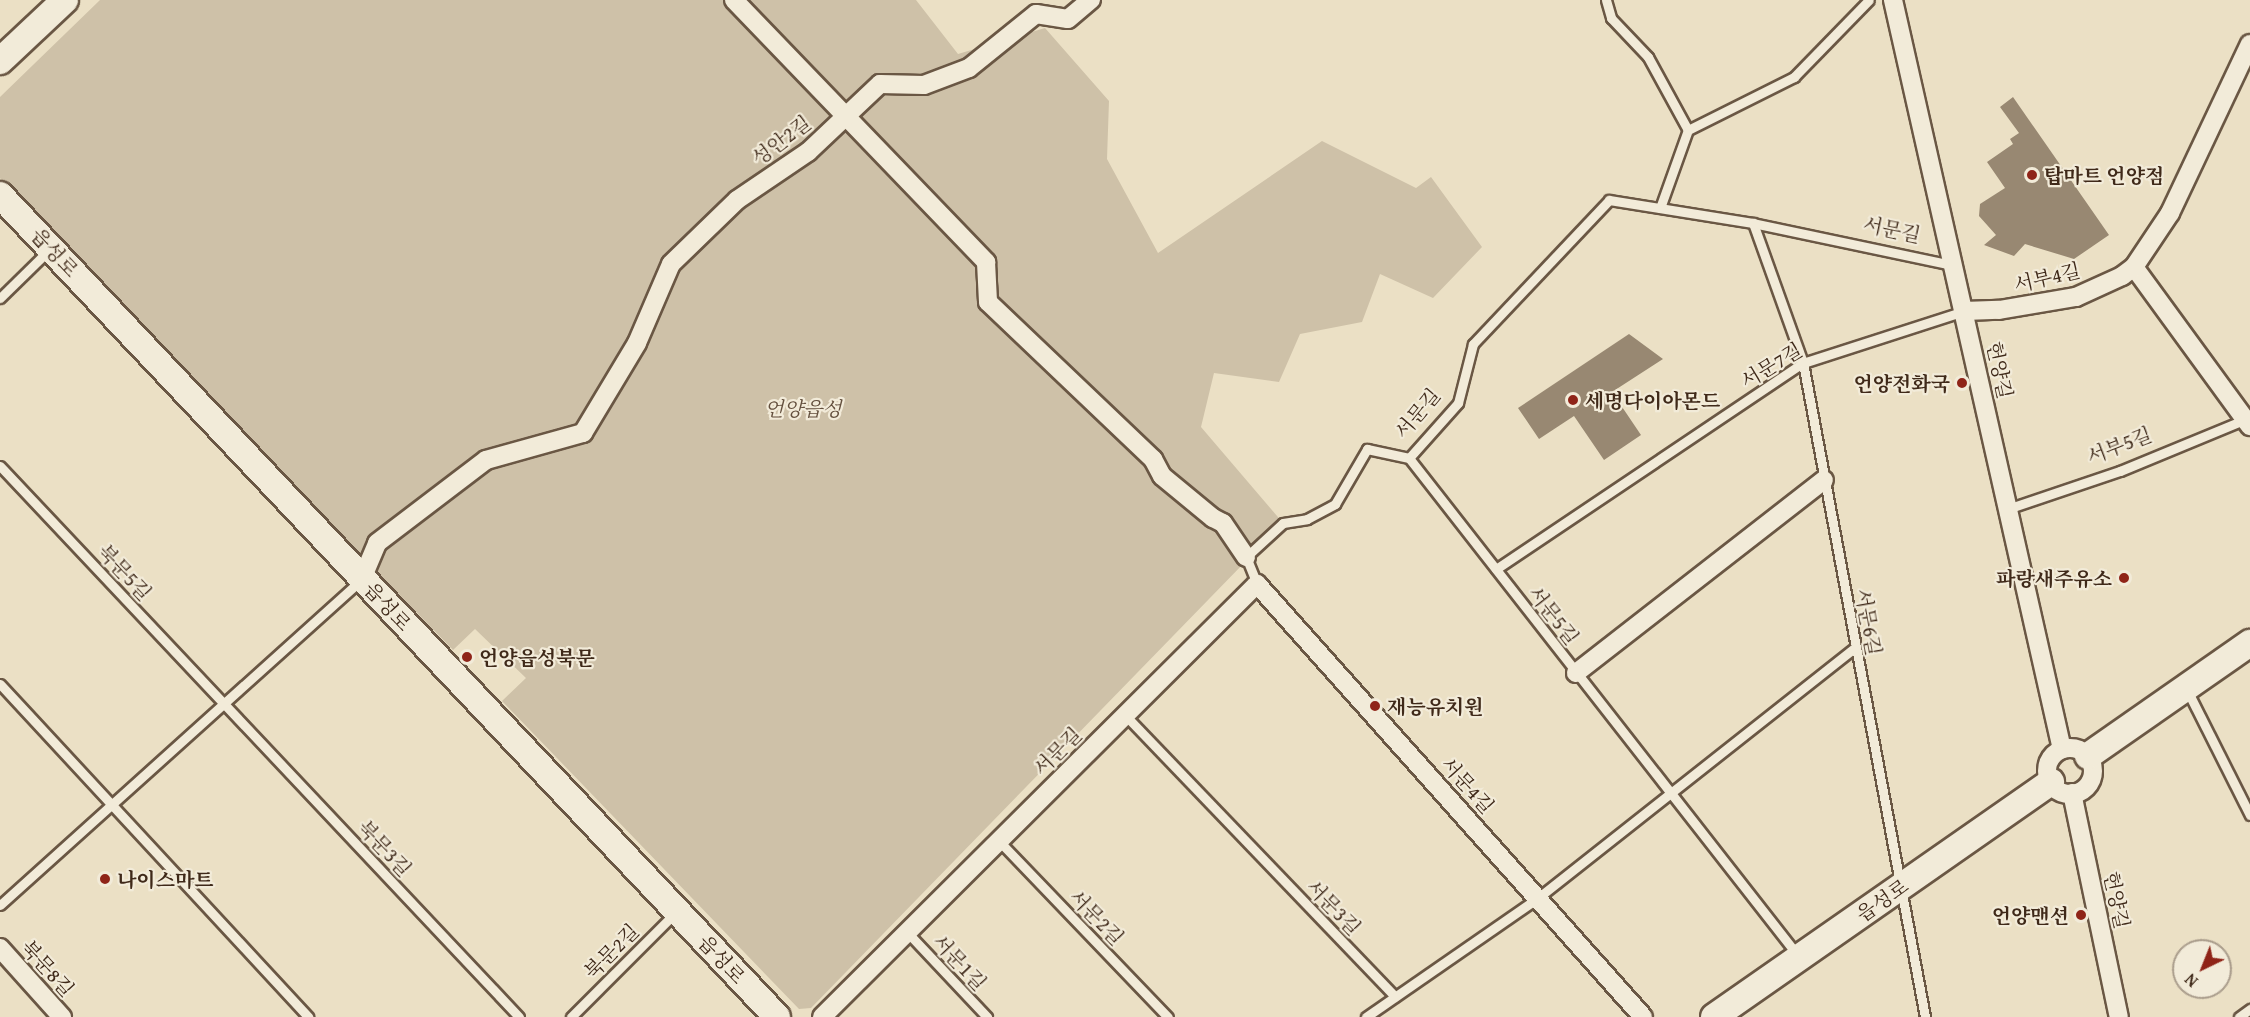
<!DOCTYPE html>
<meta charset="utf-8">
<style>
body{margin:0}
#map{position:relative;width:2250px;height:1017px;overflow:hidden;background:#ebe0c5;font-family:"Gentium Book Plus","Noto Serif KR",serif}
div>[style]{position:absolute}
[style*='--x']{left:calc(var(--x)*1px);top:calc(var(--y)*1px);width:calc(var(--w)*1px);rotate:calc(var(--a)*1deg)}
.green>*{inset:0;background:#cec1a8}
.building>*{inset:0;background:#988872}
.roads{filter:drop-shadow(2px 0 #6a5744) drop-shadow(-2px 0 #6a5744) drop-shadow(0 2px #6a5744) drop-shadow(0 -2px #6a5744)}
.lane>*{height:9px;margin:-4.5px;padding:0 4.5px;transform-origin:4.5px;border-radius:4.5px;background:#f2ebd9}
.street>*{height:18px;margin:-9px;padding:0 9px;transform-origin:9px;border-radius:9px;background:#f2ebd9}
.street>.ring{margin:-9px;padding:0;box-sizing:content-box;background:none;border:18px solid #f2ebd9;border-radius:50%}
.secondary>*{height:26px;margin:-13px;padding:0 13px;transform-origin:13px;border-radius:13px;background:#f2ebd9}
.dots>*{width:16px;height:16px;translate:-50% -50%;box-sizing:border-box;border:3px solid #f2ebd9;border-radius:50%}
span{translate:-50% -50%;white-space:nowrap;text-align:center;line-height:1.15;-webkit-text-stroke:4.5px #f2ebd9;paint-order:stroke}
.street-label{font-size:20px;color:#3f2919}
.poi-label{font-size:20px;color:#3f2919;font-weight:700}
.left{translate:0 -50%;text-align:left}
.right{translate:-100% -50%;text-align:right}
.park-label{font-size:20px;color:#634f3d;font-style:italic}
.north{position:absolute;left:2172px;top:939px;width:60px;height:60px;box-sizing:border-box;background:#f2ebd9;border:2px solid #aa9d8c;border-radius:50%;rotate:223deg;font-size:16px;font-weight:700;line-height:24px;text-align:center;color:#3f2919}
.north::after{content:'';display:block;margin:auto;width:21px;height:27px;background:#8f2418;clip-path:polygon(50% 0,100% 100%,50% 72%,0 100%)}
</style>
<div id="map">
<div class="green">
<i style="clip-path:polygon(100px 0,916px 0,958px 54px,1045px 28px,1109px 101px,1107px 159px,1158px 253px,1322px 141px,1416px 188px,1431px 177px,1482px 247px,1433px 298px,1380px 274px,1362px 322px,1300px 334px,1279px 382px,1214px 373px,1201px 427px,1283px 523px,811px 1008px,799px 1009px,502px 701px,526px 678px,475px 629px,453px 650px,164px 352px,0 178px,0 97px)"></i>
</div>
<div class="building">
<i style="clip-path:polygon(2013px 97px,2109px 235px,2074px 259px,2025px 244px,2014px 256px,1984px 245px,1996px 235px,1979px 216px,1980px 204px,2005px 188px,1987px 162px,2013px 144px,2010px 139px,2019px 133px,2000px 107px)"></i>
<i style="clip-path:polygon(1629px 334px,1663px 359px,1612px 392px,1641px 435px,1604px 460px,1574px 416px,1539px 439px,1518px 408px)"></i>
</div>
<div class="roads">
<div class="lane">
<i style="--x:1606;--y:0;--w:19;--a:74"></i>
<i style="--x:1611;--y:18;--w:54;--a:46.5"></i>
<i style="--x:1648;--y:57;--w:83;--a:61.3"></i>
<i style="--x:1660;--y:208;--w:83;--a:-70.3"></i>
<i style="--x:1688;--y:130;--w:119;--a:-26.6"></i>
<i style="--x:1794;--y:77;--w:107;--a:-45.8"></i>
<i style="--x:1753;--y:223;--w:149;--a:70.3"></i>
<i style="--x:1803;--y:363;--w:665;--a:79.43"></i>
<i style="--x:0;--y:298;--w:69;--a:-44.4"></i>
<i style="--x:1409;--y:458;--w:633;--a:51.99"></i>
<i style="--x:0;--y:466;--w:757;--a:46.71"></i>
<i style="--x:2007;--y:509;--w:119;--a:-18.6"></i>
<i style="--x:2120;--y:471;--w:136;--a:-22.4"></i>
<i style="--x:1496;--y:569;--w:370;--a:-33.9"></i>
<i style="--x:1803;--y:363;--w:169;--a:-17.9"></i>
<i style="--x:1257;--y:584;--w:29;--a:-112"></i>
<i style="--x:1246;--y:557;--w:50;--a:-42.6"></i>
<i style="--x:1283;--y:523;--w:24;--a:-9"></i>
<i style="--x:1307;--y:519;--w:32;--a:-28"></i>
<i style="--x:1335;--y:504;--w:64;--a:-59.8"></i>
<i style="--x:1367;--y:449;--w:43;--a:12.1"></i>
<i style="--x:1409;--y:458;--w:74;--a:-48.3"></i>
<i style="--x:1458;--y:403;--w:61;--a:-75.7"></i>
<i style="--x:1473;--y:344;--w:198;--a:-46.6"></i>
<i style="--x:1609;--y:200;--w:146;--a:9.1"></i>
<i style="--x:1753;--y:223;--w:203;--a:11.9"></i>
<i style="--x:0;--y:684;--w:454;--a:47.2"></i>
<i style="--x:2187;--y:690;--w:140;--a:63.3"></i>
<i style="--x:1125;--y:715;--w:390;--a:46.2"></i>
<i style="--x:999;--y:841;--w:244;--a:46.2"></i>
<i style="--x:0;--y:905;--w:486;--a:-42"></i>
<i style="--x:907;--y:932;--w:117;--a:46.7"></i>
<i style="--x:571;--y:1017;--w:147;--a:-45"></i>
<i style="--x:1366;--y:1017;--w:211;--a:-34.7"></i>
<i style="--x:1539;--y:897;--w:403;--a:-38.3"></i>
<i style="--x:2239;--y:1017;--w:14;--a:-36"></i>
</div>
<div class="street">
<i style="--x:734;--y:0;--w:364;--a:46.1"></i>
<i style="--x:986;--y:262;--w:40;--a:87.1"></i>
<i style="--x:988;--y:302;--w:228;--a:43.6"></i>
<i style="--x:1153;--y:459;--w:19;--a:62"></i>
<i style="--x:1162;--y:476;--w:66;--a:39.5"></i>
<i style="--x:1213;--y:518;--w:11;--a:27"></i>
<i style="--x:1223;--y:523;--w:41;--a:55.9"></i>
<i style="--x:1893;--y:0;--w:768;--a:77.29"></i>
<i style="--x:2134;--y:267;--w:197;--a:53.9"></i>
<i style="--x:1964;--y:311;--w:35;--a:-2"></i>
<i style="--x:1999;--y:310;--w:78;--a:-9.6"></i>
<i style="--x:2076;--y:297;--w:51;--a:-24.5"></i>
<i style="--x:2122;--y:276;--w:15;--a:-37"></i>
<i style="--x:2134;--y:267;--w:65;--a:-56.3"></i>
<i style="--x:2170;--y:213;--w:187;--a:-64.7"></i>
<i style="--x:362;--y:579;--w:39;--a:-67"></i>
<i style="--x:377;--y:543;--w:137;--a:-37.3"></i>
<i style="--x:486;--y:460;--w:101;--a:-15.6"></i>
<i style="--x:583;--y:433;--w:105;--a:-59"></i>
<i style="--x:637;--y:343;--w:86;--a:-66.7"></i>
<i style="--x:671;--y:264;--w:92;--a:-44.1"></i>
<i style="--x:737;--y:200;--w:86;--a:-34.1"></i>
<i style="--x:808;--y:152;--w:99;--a:-43.4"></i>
<i style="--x:880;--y:84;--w:44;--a:1.3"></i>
<i style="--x:924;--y:85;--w:48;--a:-20.7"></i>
<i style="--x:969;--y:68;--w:86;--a:-38.9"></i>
<i style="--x:1036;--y:14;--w:32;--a:9"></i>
<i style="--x:1068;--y:19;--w:30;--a:-40"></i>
<i style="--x:1576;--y:673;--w:314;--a:-37.9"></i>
<i class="ring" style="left:2047px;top:748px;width:28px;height:28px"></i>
<i style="--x:2072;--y:793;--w:229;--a:78.2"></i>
<i style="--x:0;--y:948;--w:93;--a:48.1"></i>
<i style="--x:822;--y:1017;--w:614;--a:-44.87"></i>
<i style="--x:1257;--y:584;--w:580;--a:48.28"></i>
</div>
<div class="secondary">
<i style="--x:0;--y:61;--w:89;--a:-43.2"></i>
<i style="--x:0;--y:195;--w:1131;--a:46.61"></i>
<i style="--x:2088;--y:756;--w:198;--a:-34.9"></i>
<i style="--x:1714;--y:1017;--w:411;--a:-34.9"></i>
</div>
</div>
<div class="dots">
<i style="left:2032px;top:175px;background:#8f2418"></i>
<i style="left:1962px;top:383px;background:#8f2418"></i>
<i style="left:1573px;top:400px;background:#8f2418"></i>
<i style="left:2124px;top:578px;background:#8f2418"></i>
<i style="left:467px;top:657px;background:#8f2418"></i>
<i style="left:1375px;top:706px;background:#8f2418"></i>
<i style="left:105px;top:879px;background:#8f2418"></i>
<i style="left:2081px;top:915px;background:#8f2418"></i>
</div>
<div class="street-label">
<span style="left:781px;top:140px;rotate:-37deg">성안2길</span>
<span style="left:1892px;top:229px;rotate:12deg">서문길</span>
<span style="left:55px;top:252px;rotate:47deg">읍성로</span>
<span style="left:2047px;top:277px;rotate:-13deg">서부4길</span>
<span style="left:1771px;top:365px;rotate:-31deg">서문7길</span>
<span style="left:2000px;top:370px;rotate:78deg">헌양길</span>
<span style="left:1417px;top:413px;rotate:-50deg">서문길</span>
<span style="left:2119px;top:445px;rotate:-21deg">서부5길</span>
<span style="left:125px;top:572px;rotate:47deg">북문5길</span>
<span style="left:388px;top:606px;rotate:47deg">읍성로</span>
<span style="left:1554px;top:615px;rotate:52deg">서문5길</span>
<span style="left:1869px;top:622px;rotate:80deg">서문6길</span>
<span style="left:1057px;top:751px;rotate:-45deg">서문길</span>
<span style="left:1468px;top:785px;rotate:48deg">서문4길</span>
<span style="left:385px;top:848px;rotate:47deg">북문3길</span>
<span style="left:1882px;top:900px;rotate:-35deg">읍성로</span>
<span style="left:2117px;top:900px;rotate:78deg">헌양길</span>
<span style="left:1334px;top:907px;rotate:46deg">서문3길</span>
<span style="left:1097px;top:917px;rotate:46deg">서문2길</span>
<span style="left:611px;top:951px;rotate:-45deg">북문2길</span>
<span style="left:722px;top:959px;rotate:47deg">읍성로</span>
<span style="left:960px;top:962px;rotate:47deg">서문1길</span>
<span style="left:48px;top:968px;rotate:48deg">북문8길</span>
</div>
<div class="poi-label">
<span class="left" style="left:2044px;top:175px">탑마트 언양점</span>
<span class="right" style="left:1950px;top:383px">언양전화국</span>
<span class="left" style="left:1585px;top:400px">세명다이아몬드</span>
<span class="right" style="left:2112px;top:578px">파랑새주유소</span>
<span class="left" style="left:479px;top:657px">언양읍성북문</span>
<span class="left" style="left:1387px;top:706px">재능유치원</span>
<span class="left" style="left:117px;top:879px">나이스마트</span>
<span class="right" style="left:2069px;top:915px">언양맨션</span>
</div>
<div class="park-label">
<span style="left:803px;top:408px">언양읍성</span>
</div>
<div class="north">N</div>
</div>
